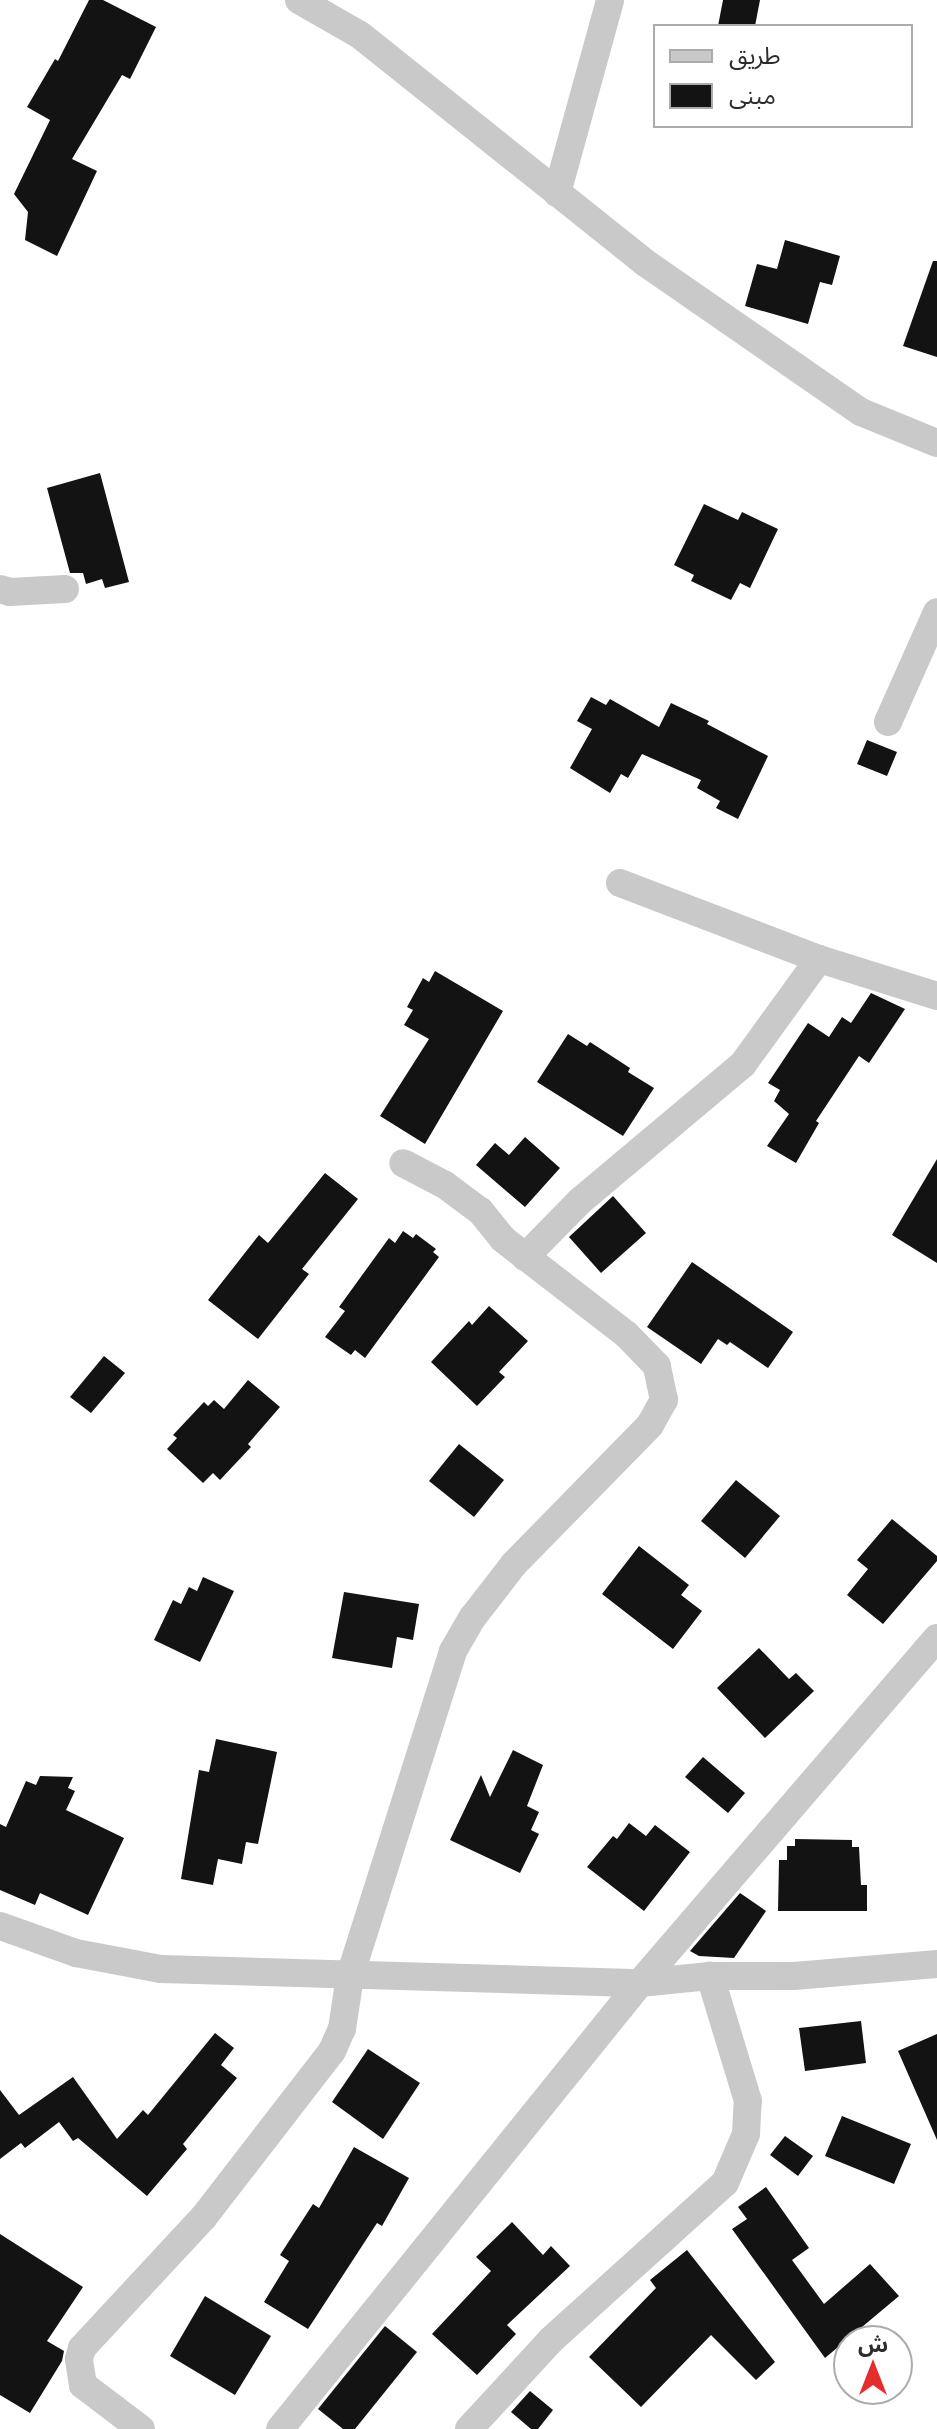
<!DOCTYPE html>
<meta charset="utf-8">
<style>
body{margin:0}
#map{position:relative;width:937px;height:2429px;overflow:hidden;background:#fff;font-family:"Open Sans","Noto Sans Arabic",sans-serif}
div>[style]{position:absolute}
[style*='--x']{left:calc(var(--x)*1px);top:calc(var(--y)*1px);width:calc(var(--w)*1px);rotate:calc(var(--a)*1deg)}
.building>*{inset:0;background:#131313}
.minor>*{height:28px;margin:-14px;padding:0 14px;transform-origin:14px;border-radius:14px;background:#c9c9c9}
span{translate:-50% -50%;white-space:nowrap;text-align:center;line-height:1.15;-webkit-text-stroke:8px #fff;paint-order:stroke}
.legend{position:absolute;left:653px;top:24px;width:260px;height:104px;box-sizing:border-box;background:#fff;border:2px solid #ababab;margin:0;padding:10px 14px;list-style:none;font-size:24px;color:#2c2c2c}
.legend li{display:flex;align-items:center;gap:16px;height:40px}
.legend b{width:40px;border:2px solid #ababab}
.north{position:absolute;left:833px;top:2325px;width:80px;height:80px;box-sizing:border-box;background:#fff;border:2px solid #ababab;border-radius:50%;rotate:0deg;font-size:22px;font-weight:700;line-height:32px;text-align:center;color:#2c2c2c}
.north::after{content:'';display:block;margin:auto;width:28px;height:36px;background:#e62c2d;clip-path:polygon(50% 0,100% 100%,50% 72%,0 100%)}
</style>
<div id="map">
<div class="building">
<i style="clip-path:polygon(89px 0,103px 0,156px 27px,130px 79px,122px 75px,72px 159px,97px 171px,57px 256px,25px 240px,28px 212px,14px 194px,50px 120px,27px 107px,55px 59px,58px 61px)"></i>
<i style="clip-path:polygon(723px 0,760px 0,755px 26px,718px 26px)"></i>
<i style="clip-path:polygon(785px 240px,840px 256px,832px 285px,820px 282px,808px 324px,745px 306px,757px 264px,777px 269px)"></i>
<i style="clip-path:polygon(933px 261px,937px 261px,937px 357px,903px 346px)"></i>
<i style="clip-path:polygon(100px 473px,129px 582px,105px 588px,102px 579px,86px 584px,83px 573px,70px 573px,47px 488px)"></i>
<i style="clip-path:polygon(704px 504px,738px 520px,742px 512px,778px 529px,750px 588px,740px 583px,731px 600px,691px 581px,694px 575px,674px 565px)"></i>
<i style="clip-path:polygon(591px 697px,606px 705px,610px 699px,659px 727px,671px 703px,709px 721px,707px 724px,768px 756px,738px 819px,716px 808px,720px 801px,697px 788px,701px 780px,642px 754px,628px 778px,621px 774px,610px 793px,570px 768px,592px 729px,577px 721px)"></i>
<i style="clip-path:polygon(867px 740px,897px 752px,887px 776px,857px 764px)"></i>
<i style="clip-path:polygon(435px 971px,503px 1011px,425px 1144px,380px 1116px,429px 1039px,404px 1025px,413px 1010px,407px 1007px,423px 978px,429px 982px)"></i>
<i style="clip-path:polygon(871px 993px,905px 1009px,869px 1063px,859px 1056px,816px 1121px,819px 1123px,796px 1163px,767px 1146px,789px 1114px,774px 1101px,780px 1090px,768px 1083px,808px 1023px,829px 1037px,842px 1017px,851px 1023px)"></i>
<i style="clip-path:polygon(568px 1034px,587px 1046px,590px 1042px,630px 1068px,628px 1072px,654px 1088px,623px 1136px,537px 1082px)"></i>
<i style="clip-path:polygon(525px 1137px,560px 1168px,525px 1207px,476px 1165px,495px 1143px,509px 1155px)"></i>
<i style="clip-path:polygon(937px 1159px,937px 1263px,892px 1235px)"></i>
<i style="clip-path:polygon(325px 1173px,358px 1199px,302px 1269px,309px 1274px,258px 1339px,208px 1300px,259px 1235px,268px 1243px)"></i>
<i style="clip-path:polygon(613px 1196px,646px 1233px,601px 1273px,569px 1237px)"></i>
<i style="clip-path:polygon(403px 1231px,413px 1238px,416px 1234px,436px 1249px,433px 1252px,439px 1257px,365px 1358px,355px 1350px,351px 1355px,325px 1337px,345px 1311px,339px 1307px,389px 1238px,395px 1243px)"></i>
<i style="clip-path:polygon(692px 1262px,793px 1332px,768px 1368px,730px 1342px,727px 1345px,718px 1339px,701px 1364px,647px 1327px)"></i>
<i style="clip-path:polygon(489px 1306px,528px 1341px,499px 1372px,505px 1377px,477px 1406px,431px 1362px,469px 1321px,472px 1325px)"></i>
<i style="clip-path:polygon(104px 1356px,125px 1373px,91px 1413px,70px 1397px)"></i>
<i style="clip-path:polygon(248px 1380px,280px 1407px,248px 1444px,251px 1447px,220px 1480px,213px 1473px,203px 1483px,167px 1449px,177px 1438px,173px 1435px,204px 1402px,208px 1406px,214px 1400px,224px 1409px)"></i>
<i style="clip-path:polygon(459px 1444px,504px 1480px,474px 1517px,429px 1481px)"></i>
<i style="clip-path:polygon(736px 1480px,780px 1516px,745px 1558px,701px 1521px)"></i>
<i style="clip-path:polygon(892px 1519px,937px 1556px,937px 1561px,883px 1624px,847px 1595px,868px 1569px,857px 1560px)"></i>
<i style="clip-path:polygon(639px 1546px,689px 1585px,681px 1595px,702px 1611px,673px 1649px,602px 1594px)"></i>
<i style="clip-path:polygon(203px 1577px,234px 1591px,200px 1662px,154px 1640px,173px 1600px,181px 1604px,189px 1587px,197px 1591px)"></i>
<i style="clip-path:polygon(344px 1592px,419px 1604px,413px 1640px,397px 1637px,392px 1668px,332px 1658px)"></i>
<i style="clip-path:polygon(759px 1648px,789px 1679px,796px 1673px,814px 1691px,765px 1738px,717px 1688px)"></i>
<i style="clip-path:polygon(216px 1739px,277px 1752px,258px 1844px,246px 1842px,242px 1864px,218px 1859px,213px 1885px,181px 1879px,199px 1770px,209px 1772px)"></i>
<i style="clip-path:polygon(513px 1750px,543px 1765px,527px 1806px,539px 1812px,531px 1830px,539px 1834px,520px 1873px,450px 1840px,481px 1775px,490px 1797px)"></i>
<i style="clip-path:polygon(703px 1757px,745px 1793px,728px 1813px,685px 1777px)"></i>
<i style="clip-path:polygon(40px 1776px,73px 1777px,68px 1788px,75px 1791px,66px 1810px,124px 1838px,88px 1915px,40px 1893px,35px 1905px,0 1890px,0 1824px,6px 1827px,26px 1781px,36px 1785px)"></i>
<i style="clip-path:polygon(629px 1823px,646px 1836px,655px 1825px,690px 1852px,644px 1911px,587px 1867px,613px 1836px,617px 1839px)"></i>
<i style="clip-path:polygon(795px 1839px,852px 1840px,852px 1847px,859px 1847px,861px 1885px,867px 1885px,867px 1911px,778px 1911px,779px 1860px,787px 1860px,787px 1846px,795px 1846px)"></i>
<i style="clip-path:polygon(740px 1893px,766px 1911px,734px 1958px,699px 1956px,690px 1951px)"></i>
<i style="clip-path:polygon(861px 2021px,866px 2063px,805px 2071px,799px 2028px)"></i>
<i style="clip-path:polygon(215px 2033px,234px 2048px,221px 2065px,237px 2078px,183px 2144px,187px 2149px,147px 2196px,78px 2138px,73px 2141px,59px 2122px,25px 2148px,21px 2143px,0 2159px,0 2090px,19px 2115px,73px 2077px,117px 2139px,143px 2110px,148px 2115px)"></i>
<i style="clip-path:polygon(937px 2034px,937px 2140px,898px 2051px)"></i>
<i style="clip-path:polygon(368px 2049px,420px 2083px,383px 2139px,332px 2102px)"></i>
<i style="clip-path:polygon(842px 2116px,911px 2144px,894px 2184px,825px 2156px)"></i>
<i style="clip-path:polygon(785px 2136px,813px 2156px,798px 2176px,770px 2155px)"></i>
<i style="clip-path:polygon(354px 2147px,409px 2178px,382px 2226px,377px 2223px,308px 2329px,264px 2302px,289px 2261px,280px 2255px,313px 2204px,319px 2208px)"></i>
<i style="clip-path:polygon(766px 2187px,809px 2248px,792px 2260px,824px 2304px,870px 2264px,899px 2296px,825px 2358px,732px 2229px,747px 2219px,738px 2207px)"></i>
<i style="clip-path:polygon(512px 2222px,543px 2255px,551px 2246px,570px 2266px,507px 2325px,516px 2334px,477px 2375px,432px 2334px,491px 2271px,476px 2257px)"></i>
<i style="clip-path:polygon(0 2234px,83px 2287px,47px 2341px,64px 2351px,62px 2361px,30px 2413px,0 2395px)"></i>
<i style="clip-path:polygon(687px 2250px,775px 2362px,756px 2380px,711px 2335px,641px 2407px,589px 2357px,656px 2288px,650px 2280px)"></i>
<i style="clip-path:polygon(205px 2296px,271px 2336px,235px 2395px,170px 2356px)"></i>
<i style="clip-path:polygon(385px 2326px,417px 2352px,355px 2429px,343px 2429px,318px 2409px)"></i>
<i style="clip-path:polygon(530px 2391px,553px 2410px,538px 2429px,531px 2429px,511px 2412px)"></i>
</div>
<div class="minor">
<i style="--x:299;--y:0;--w:70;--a:29.8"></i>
<i style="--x:360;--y:35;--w:367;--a:38.6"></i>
<i style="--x:647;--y:264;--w:260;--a:34.7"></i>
<i style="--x:861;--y:412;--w:82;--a:22.2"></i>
<i style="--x:557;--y:193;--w:200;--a:-74.6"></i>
<i style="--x:0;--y:589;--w:10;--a:17"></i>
<i style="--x:10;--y:592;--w:55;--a:-3.1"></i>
<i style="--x:888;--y:722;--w:120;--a:-66"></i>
<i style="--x:620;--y:883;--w:213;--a:20.9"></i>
<i style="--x:525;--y:1257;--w:78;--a:-45.5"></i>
<i style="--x:580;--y:1201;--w:213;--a:-40"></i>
<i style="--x:743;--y:1064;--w:130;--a:-54.1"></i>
<i style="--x:819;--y:959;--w:124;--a:17.4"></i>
<i style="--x:0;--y:1926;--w:81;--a:19.6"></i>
<i style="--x:76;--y:1953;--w:86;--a:10.7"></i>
<i style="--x:161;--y:1969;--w:479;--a:1.7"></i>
<i style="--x:640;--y:1983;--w:70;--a:-5.7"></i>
<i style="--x:710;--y:1976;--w:84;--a:0"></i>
<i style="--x:794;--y:1976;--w:144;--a:-4.8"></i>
<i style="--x:141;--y:2429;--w:73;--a:-142.8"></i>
<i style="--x:83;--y:2385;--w:26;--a:-99"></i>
<i style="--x:79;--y:2359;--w:11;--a:-75"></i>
<i style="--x:82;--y:2348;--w:178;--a:-47.1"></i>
<i style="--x:203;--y:2218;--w:211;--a:-52.3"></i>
<i style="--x:332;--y:2051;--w:24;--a:-66"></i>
<i style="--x:342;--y:2029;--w:54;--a:-81.4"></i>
<i style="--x:350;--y:1976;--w:341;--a:-72.4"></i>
<i style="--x:453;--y:1651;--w:39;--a:-60"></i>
<i style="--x:473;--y:1617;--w:67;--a:-52.3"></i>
<i style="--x:514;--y:1564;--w:194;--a:-45.6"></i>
<i style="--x:650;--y:1425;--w:29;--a:-61"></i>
<i style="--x:664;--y:1400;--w:35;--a:-102"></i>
<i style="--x:657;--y:1366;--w:43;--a:-134.1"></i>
<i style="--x:627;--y:1335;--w:157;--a:-142.3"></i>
<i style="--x:503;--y:1239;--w:36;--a:-129"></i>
<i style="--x:480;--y:1211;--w:44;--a:-143.4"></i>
<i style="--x:445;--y:1185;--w:47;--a:-152.4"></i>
<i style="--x:280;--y:2429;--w:573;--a:-51.09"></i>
<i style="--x:640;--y:1983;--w:455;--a:-49.3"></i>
<i style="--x:469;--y:2429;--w:121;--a:-47.3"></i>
<i style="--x:551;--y:2340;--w:234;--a:-42.1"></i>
<i style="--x:725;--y:2183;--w:53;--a:-66.8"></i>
<i style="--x:746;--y:2134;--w:33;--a:-87"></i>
<i style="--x:748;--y:2101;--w:131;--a:-106.9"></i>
</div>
<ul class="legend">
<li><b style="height:10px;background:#c9c9c9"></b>طريق</li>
<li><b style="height:22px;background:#131313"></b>مبنى</li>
</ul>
<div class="north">ش</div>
</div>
